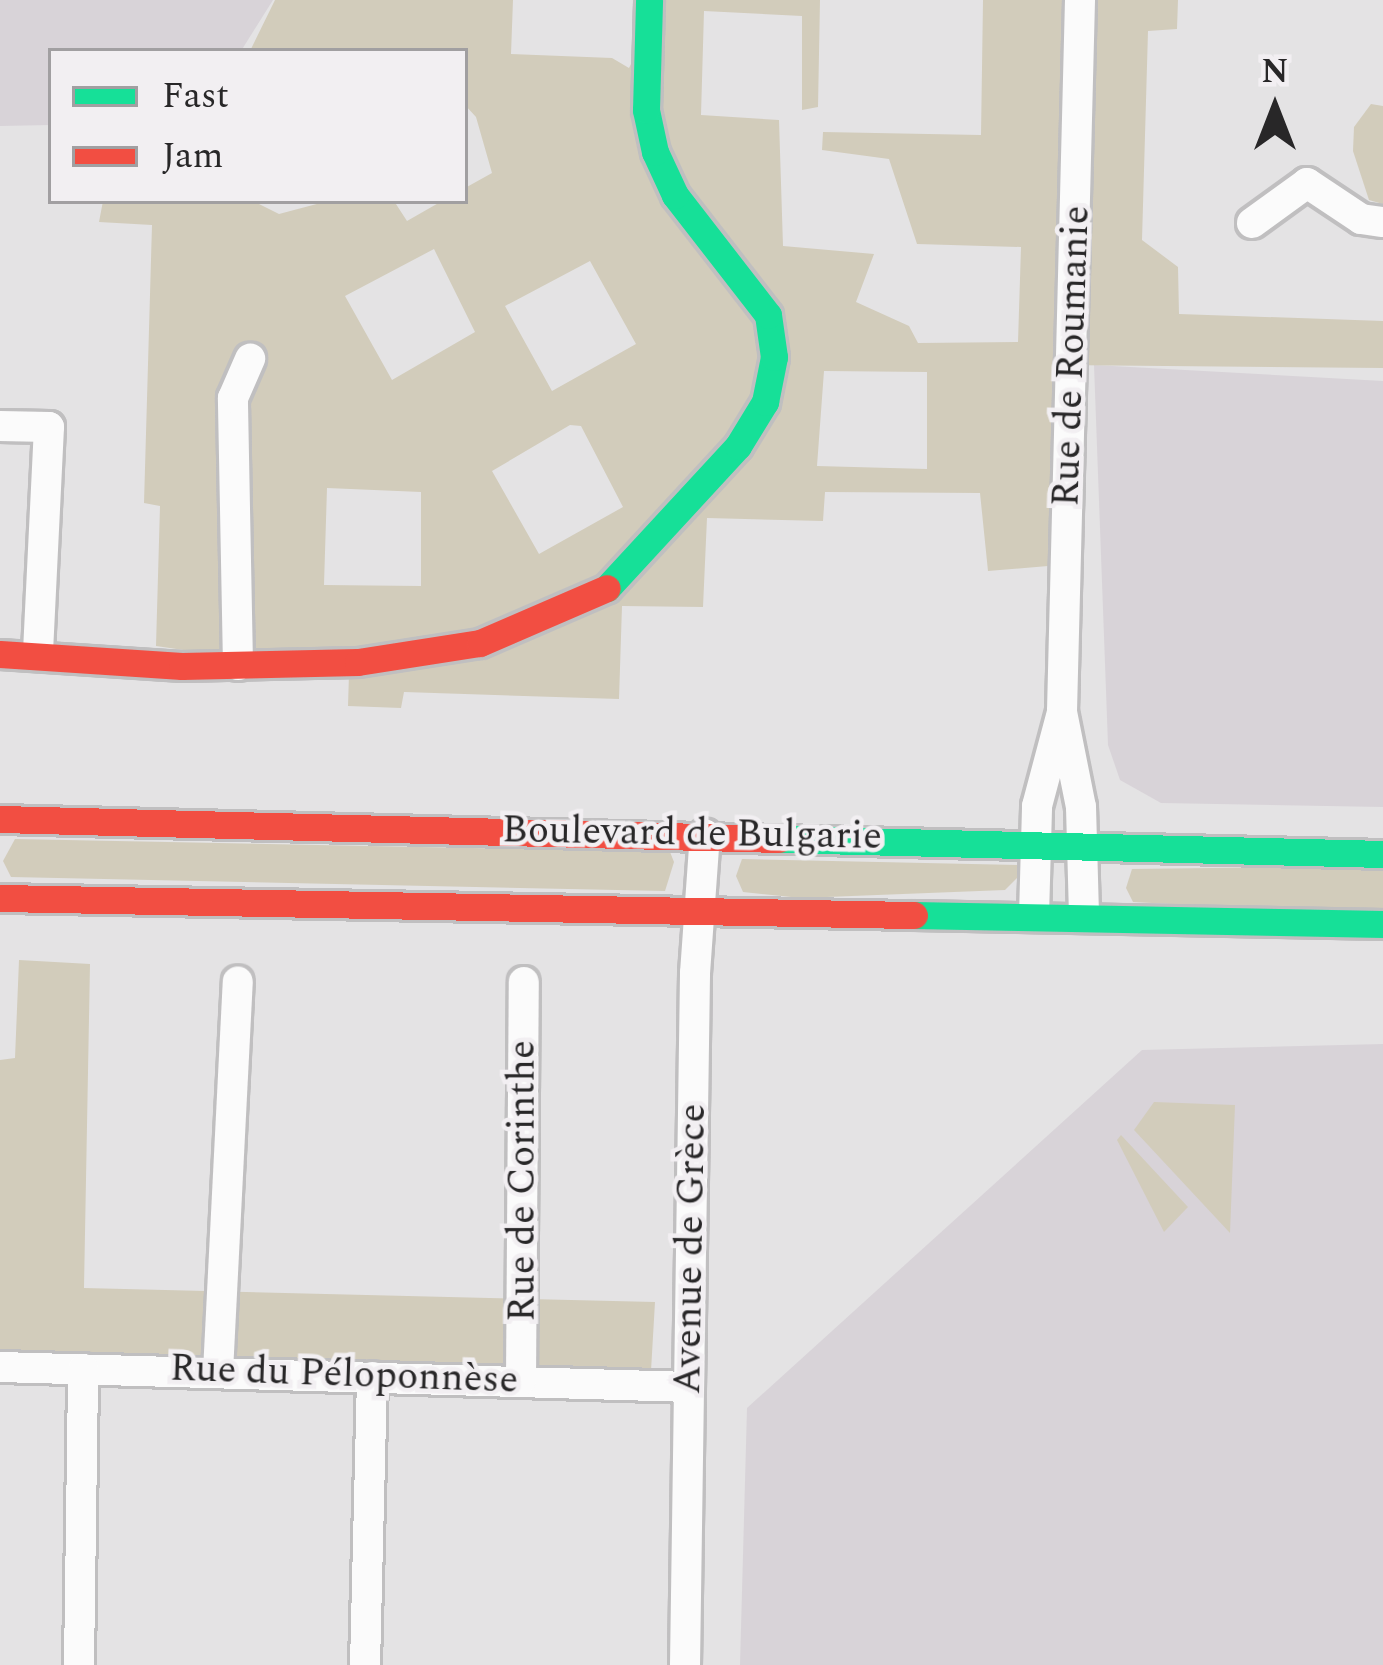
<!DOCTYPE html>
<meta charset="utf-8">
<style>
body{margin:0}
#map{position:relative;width:1383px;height:1665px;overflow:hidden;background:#e4e3e4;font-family:Spectral,serif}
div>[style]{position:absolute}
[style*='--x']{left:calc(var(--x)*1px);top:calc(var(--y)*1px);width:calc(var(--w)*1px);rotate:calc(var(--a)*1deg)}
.built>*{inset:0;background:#d8d3d8}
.green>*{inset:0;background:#d2ccbb}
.roads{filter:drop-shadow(3px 0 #c0bfc0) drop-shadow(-3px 0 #c0bfc0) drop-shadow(0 3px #c0bfc0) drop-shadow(0 -3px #c0bfc0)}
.street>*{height:30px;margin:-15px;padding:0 15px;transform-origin:15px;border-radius:15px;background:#fbfbfb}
.fast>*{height:27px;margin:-13.5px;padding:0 13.5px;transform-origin:13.5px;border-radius:13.5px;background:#16e098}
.jam>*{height:27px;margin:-13.5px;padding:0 13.5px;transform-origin:13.5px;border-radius:13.5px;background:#f24e42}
span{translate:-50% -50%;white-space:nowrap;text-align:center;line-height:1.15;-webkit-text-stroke:9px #f2eff2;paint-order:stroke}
.street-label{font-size:39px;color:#282728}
.legend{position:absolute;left:48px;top:48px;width:420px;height:156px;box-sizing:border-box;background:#f2eff2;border:3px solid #a19fa1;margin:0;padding:15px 21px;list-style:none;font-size:36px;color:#282728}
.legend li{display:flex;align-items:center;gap:24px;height:60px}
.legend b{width:60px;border:3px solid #a19fa1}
.north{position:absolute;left:1215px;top:48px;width:120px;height:120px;-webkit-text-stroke:9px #f2eff2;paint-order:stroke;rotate:0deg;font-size:33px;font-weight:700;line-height:48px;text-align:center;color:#282728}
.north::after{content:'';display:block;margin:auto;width:42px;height:54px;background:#282728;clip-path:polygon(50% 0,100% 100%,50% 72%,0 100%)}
</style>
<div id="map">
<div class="built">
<i style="clip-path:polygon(0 0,273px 0,241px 51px,51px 51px,51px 125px,0 126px)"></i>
<i style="clip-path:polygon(1094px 365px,1383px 381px,1383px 807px,1161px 803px,1120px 780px,1108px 745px)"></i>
<i style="clip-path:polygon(1383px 1044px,1383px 1665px,740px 1665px,747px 1408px,1142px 1050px)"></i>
</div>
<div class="green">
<i style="clip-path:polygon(evenodd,275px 0,513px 0,511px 54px,612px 58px,629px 68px,663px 0,820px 0,818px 107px,802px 110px,802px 16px,704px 11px,701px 115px,779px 120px,783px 246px,874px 254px,856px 302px,909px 326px,918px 343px,1018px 342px,1021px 247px,917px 244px,889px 159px,822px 150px,823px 132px,981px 135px,983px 0,1178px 0,1177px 29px,1148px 31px,1142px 240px,1178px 267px,1179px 314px,1383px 321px,1383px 368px,1059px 365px,1048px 566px,988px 571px,980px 493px,825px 492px,823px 521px,707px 518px,703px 607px,622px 606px,619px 699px,404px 692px,401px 708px,348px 706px,349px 674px,156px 646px,160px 506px,144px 503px,152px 225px,99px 222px,103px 201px,253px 201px,279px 214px,328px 201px,394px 201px,407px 221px,442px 201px,465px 201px,465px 188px,492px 173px,476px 117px,465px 105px,465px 51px,250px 51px,275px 0,434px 249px,475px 332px,392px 380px,345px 296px,434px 249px,275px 0,590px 261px,636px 344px,552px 391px,505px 306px,590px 261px,275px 0,824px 371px,927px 372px,927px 469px,817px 466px,824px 371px,275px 0,570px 425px,581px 426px,623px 507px,539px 554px,492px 471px,570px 425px,275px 0,327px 488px,421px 492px,421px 586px,324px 585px,327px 488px)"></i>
<i style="clip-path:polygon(1371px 104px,1383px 106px,1383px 204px,1369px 200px,1353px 151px,1354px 127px)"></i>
<i style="clip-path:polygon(15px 839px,670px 852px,674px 862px,665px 891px,11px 877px,3px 861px)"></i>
<i style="clip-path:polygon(742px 859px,1019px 865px,1021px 874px,1005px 890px,801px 898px,743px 892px,736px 876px)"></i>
<i style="clip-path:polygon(1383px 866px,1383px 915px,1133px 902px,1126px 888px,1132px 869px)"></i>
<i style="clip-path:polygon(19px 960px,90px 964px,84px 1288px,655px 1302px,651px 1371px,0 1355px,0 1060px,15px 1058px)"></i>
<i style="clip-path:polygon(1154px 1102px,1235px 1105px,1230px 1233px,1134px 1130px)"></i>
<i style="clip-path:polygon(1121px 1135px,1188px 1207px,1164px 1232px,1117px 1140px)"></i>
</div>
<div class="roads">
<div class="street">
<i style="--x:1080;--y:0;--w:712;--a:91.45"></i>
<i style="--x:1062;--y:712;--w:97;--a:78.7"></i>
<i style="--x:1081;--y:807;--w:110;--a:88.4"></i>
<i style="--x:1252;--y:223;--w:68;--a:-36"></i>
<i style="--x:1307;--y:183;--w:65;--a:33.7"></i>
<i style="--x:1361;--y:219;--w:22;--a:8"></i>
<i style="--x:0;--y:426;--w:49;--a:1.2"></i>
<i style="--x:49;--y:427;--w:227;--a:92.8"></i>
<i style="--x:238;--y:665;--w:267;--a:-91.1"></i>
<i style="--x:233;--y:398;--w:43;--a:-66.4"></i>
<i style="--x:1034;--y:916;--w:110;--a:-88.4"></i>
<i style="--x:1037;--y:806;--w:97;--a:-75.1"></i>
<i style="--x:0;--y:1367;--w:689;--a:1.66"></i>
<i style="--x:218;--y:1372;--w:391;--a:-87.1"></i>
<i style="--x:521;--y:1380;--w:398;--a:-89.6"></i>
<i style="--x:79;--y:1665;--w:296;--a:-89.2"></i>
<i style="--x:365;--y:1665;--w:288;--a:-88.6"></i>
<i style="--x:685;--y:1665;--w:692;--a:-89.17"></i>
<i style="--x:695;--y:973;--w:139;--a:-85.9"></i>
</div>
<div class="fast">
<i style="--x:607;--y:588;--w:193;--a:-47.3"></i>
<i style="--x:738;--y:446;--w:52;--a:-58.5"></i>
<i style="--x:765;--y:402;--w:46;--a:-78.7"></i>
<i style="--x:774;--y:357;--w:42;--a:-98.1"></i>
<i style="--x:768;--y:315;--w:152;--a:-127.8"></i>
<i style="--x:675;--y:195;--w:47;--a:-114.9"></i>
<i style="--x:655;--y:152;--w:43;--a:-102.1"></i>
<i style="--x:646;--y:110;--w:110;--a:-88.4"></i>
<i style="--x:779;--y:839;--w:604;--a:1.42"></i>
<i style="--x:914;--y:915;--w:469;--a:1.1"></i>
</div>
<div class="jam">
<i style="--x:0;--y:654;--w:182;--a:3.8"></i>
<i style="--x:182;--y:666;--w:176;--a:-1.3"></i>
<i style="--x:358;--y:662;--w:123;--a:-8.9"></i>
<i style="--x:480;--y:643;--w:138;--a:-23.4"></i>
<i style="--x:0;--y:819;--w:779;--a:1.47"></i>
<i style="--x:0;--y:898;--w:914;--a:1.07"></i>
</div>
</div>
<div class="street-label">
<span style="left:1072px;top:356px;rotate:-88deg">Rue de Roumanie</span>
<span style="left:692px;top:834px;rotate:1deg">Boulevard de Bulgarie</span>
<span style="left:523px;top:1181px;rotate:-90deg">Rue de Corinthe</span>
<span style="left:691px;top:1249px;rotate:-89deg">Avenue de Grèce</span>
<span style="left:344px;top:1375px;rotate:2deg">Rue du Péloponnèse</span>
</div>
<ul class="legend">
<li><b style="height:15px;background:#16e098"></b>Fast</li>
<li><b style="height:15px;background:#f24e42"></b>Jam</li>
</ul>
<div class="north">N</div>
</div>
